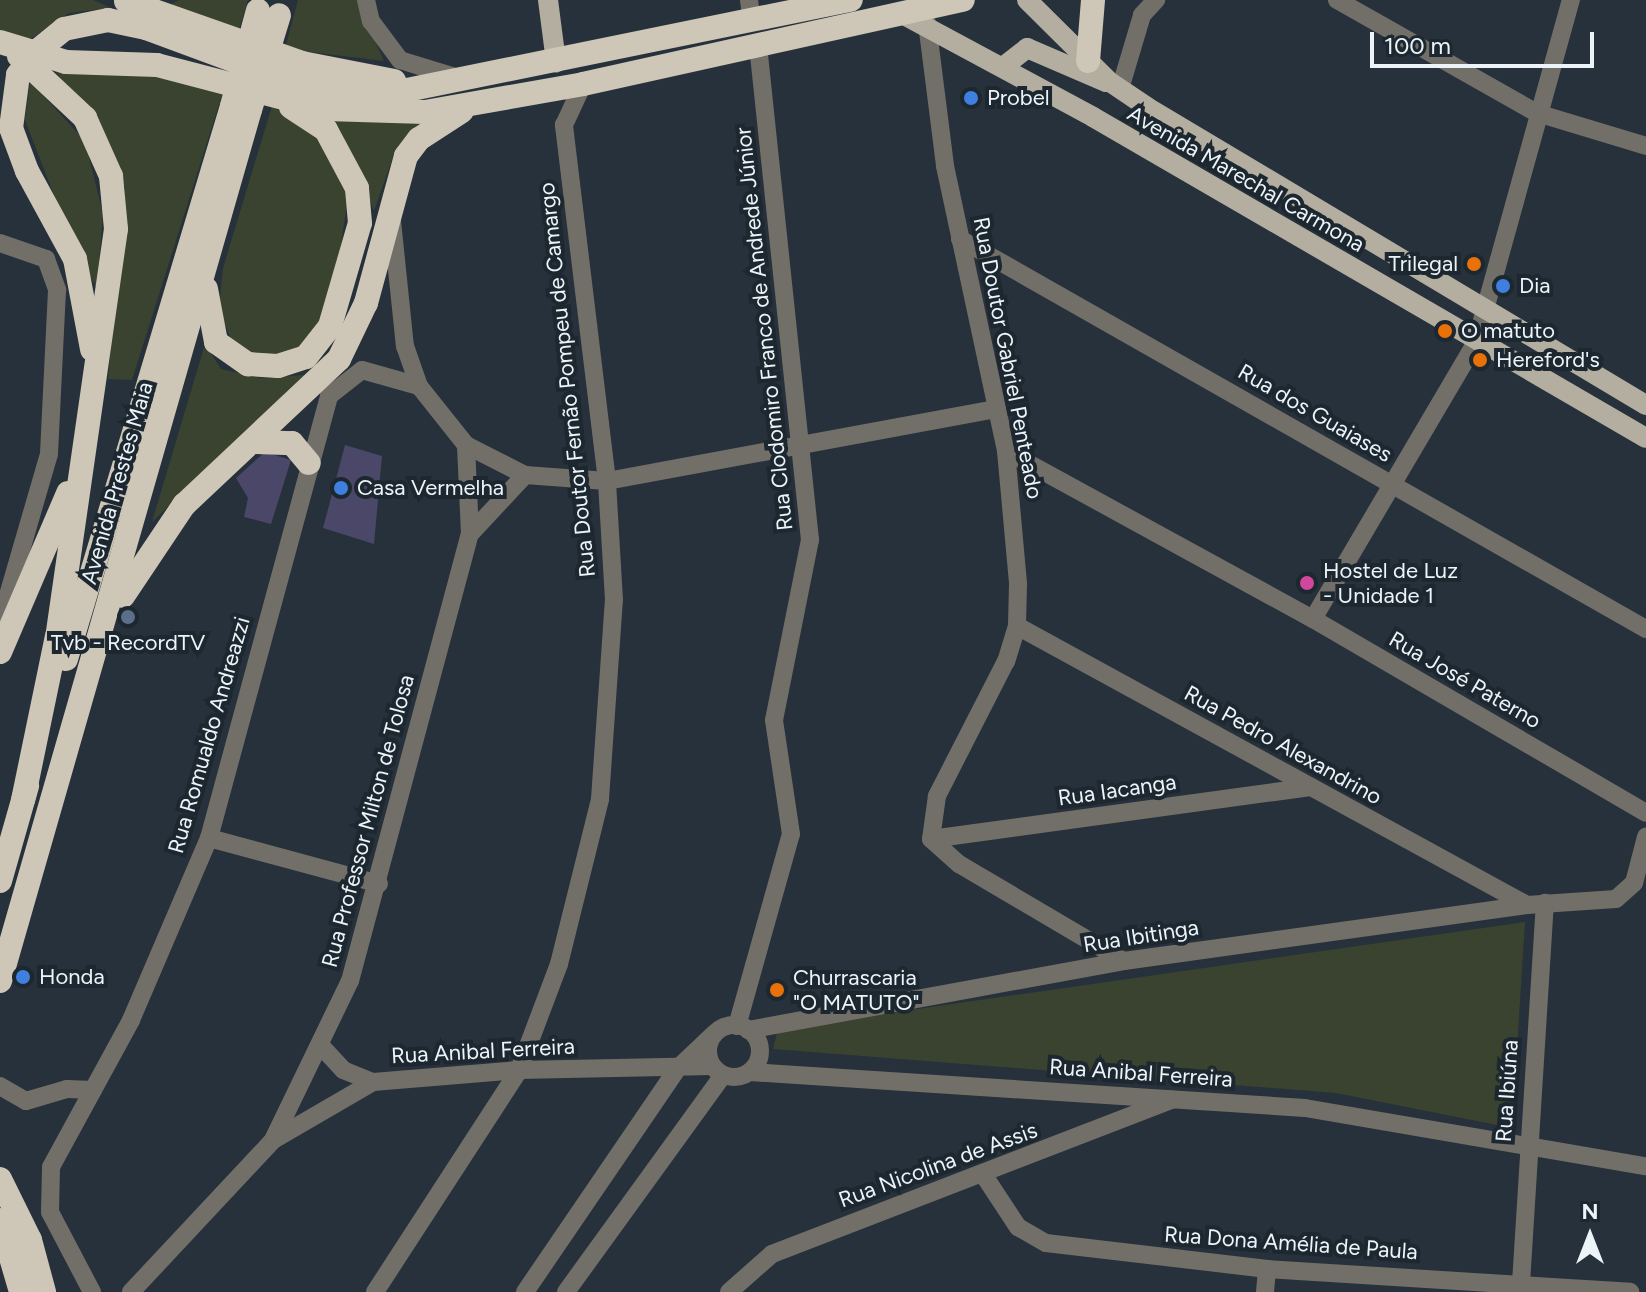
<!DOCTYPE html>
<meta charset="utf-8">
<style>
body{margin:0}
#map{position:relative;width:1646px;height:1292px;overflow:hidden;background:#26313b;font-family:Figtree,sans-serif}
div>[style]{position:absolute}
[style*='--x']{left:calc(var(--x)*1px);top:calc(var(--y)*1px);width:calc(var(--w)*1px);rotate:calc(var(--a)*1deg)}
.green>*{inset:0;background:#394330}
.building>*{inset:0;background:#4a4769}
.minor>*{height:18px;margin:-9px;padding:0 9px;transform-origin:9px;border-radius:9px;background:#726f68}
.minor>.ring{margin:-9px;padding:0;box-sizing:content-box;background:none;border:18px solid #726f68;border-radius:50%}
.major>*{height:20px;margin:-10px;padding:0 10px;transform-origin:10px;border-radius:10px;background:#b4aea0}
.highway>*{height:24px;margin:-12px;padding:0 12px;transform-origin:12px;border-radius:12px;background:#cec6b6}
.highway-bridge>*{height:24px;margin:-12px;padding:0 12px;transform-origin:12px;border-radius:12px;background:#cec6b6}
.dots>*{width:22px;height:22px;translate:-50% -50%;box-sizing:border-box;border:4px solid #1c2730;border-radius:50%}
span{translate:-50% -50%;white-space:nowrap;text-align:center;line-height:1.15;-webkit-text-stroke:8px #1c2730;paint-order:stroke}
.poi-label{font-size:22px;color:#ecf4fa}
.left{translate:0 -50%;text-align:left}
.right{translate:-100% -50%;text-align:right}
.street-label{font-size:22px;color:#ecf4fa}
.north{position:absolute;left:1550px;top:1196px;width:80px;height:80px;-webkit-text-stroke:6px #1c2730;paint-order:stroke;rotate:0deg;font-size:22px;font-weight:700;line-height:32px;text-align:center;color:#ecf4fa}
.north::after{content:'';display:block;margin:auto;width:28px;height:36px;background:#ecf4fa;clip-path:polygon(50% 0,100% 100%,50% 72%,0 100%)}
.scale{position:absolute;left:1370px;top:32px;width:224px;height:36px;box-sizing:border-box;border:4px solid #ecf4fa;border-top:0;padding-left:10px;font-size:24px;line-height:28px;white-space:nowrap;color:#ecf4fa;-webkit-text-stroke:6px #1c2730;paint-order:stroke}
</style>
<div id="map">
<div class="green">
<i style="clip-path:polygon(0 0,93px 0,111px 8px,69px 13px,26px 42px,0 31px)"></i>
<i style="clip-path:polygon(179px 0,248px 0,239px 30px,162px 9px)"></i>
<i style="clip-path:polygon(298px 0,357px 0,384px 61px,285px 49px)"></i>
<i style="clip-path:polygon(55px 71px,148px 73px,223px 92px,132px 380px,108px 379px,125px 187px,108px 142px)"></i>
<i style="clip-path:polygon(30px 81px,85px 141px,103px 214px,97px 289px,71px 239px,25px 120px)"></i>
<i style="clip-path:polygon(272px 106px,321px 136px,349px 192px,338px 263px,319px 324px,308px 342px,291px 352px,257px 355px,232px 342px,219px 309px,223px 268px)"></i>
<i style="clip-path:polygon(328px 117px,425px 123px,394px 154px,374px 211px,354px 159px)"></i>
<i style="clip-path:polygon(205px 344px,221px 369px,260px 378px,306px 375px,152px 522px)"></i>
<i style="clip-path:polygon(1525px 922px,1512px 1128px,1336px 1093px,773px 1049px,778px 1029px)"></i>
</div>
<div class="building">
<i style="clip-path:polygon(345px 445px,382px 456px,374px 544px,323px 528px)"></i>
<i style="clip-path:polygon(265px 452px,291px 460px,271px 524px,244px 517px,248px 498px,236px 478px)"></i>
</div>
<div class="minor">
<i style="--x:366;--y:0;--w:22;--a:77"></i>
<i style="--x:371;--y:21;--w:49;--a:53.4"></i>
<i style="--x:400;--y:60;--w:58;--a:17.2"></i>
<i style="--x:749;--y:0;--w:17;--a:83"></i>
<i style="--x:1337;--y:0;--w:230;--a:29.5"></i>
<i style="--x:1537;--y:113;--w:114;--a:16.8"></i>
<i style="--x:927;--y:23;--w:144;--a:82.8"></i>
<i style="--x:945;--y:166;--w:291;--a:77.9"></i>
<i style="--x:1006;--y:451;--w:134;--a:84.8"></i>
<i style="--x:1018;--y:584;--w:42;--a:91.4"></i>
<i style="--x:1017;--y:626;--w:37;--a:107"></i>
<i style="--x:1006;--y:661;--w:152;--a:117.1"></i>
<i style="--x:937;--y:796;--w:43;--a:97.9"></i>
<i style="--x:931;--y:839;--w:38;--a:42"></i>
<i style="--x:959;--y:864;--w:191;--a:30.5"></i>
<i style="--x:1120;--y:89;--w:77;--a:-73.4"></i>
<i style="--x:1142;--y:15;--w:21;--a:-47"></i>
<i style="--x:392;--y:221;--w:126;--a:84.1"></i>
<i style="--x:405;--y:346;--w:42;--a:70.7"></i>
<i style="--x:419;--y:386;--w:75;--a:51.5"></i>
<i style="--x:466;--y:445;--w:66;--a:27"></i>
<i style="--x:525;--y:475;--w:82;--a:4.2"></i>
<i style="--x:607;--y:481;--w:396;--a:-10.5"></i>
<i style="--x:960;--y:239;--w:789;--a:29.62"></i>
<i style="--x:0;--y:243;--w:49;--a:19.2"></i>
<i style="--x:46;--y:259;--w:33;--a:70"></i>
<i style="--x:57;--y:290;--w:164;--a:92.8"></i>
<i style="--x:49;--y:454;--w:176;--a:106.2"></i>
<i style="--x:1006;--y:451;--w:350;--a:28.7"></i>
<i style="--x:1313;--y:619;--w:385;--a:30.2"></i>
<i style="--x:470;--y:534;--w:81;--a:-47"></i>
<i style="--x:1313;--y:619;--w:321;--a:-59.5"></i>
<i style="--x:1476;--y:342;--w:355;--a:-74.5"></i>
<i style="--x:1017;--y:626;--w:581;--a:28.68"></i>
<i style="--x:209;--y:838;--w:176;--a:15.1"></i>
<i style="--x:931;--y:839;--w:383;--a:-7.8"></i>
<i class="ring" style="left:708px;top:1025px;width:34px;height:34px"></i>
<i style="--x:737;--y:1026;--w:199;--a:-74.3"></i>
<i style="--x:791;--y:834;--w:115;--a:-98.5"></i>
<i style="--x:774;--y:720;--w:184;--a:-78.7"></i>
<i style="--x:810;--y:540;--w:498;--a:-96"></i>
<i style="--x:748;--y:1030;--w:382;--a:-10.4"></i>
<i style="--x:1124;--y:961;--w:407;--a:-7.9"></i>
<i style="--x:1527;--y:905;--w:89;--a:-3.9"></i>
<i style="--x:1616;--y:899;--w:24;--a:-42"></i>
<i style="--x:1634;--y:883;--w:48;--a:-75.4"></i>
<i style="--x:321;--y:1046;--w:33;--a:47"></i>
<i style="--x:343;--y:1070;--w:32;--a:22"></i>
<i style="--x:750;--y:1072;--w:556;--a:3.71"></i>
<i style="--x:1305;--y:1108;--w:346;--a:9.7"></i>
<i style="--x:0;--y:1086;--w:30;--a:30"></i>
<i style="--x:26;--y:1101;--w:43;--a:-16.3"></i>
<i style="--x:67;--y:1089;--w:26;--a:2"></i>
<i style="--x:275;--y:1139;--w:113;--a:-30.2"></i>
<i style="--x:373;--y:1082;--w:146;--a:-4.7"></i>
<i style="--x:519;--y:1070;--w:193;--a:-1.2"></i>
<i style="--x:983;--y:1174;--w:64;--a:56.6"></i>
<i style="--x:1018;--y:1227;--w:32;--a:30"></i>
<i style="--x:1046;--y:1243;--w:223;--a:6.7"></i>
<i style="--x:1267;--y:1269;--w:364;--a:3.6"></i>
<i style="--x:1521;--y:1283;--w:381;--a:-86.4"></i>
<i style="--x:92;--y:1292;--w:90;--a:-117.7"></i>
<i style="--x:50;--y:1212;--w:45;--a:-88.7"></i>
<i style="--x:51;--y:1167;--w:167;--a:-61.4"></i>
<i style="--x:131;--y:1020;--w:198;--a:-66.8"></i>
<i style="--x:209;--y:838;--w:458;--a:-74.8"></i>
<i style="--x:329;--y:396;--w:42;--a:-38.2"></i>
<i style="--x:362;--y:370;--w:59;--a:15.7"></i>
<i style="--x:131;--y:1292;--w:208;--a:-46.9"></i>
<i style="--x:273;--y:1140;--w:177;--a:-64.2"></i>
<i style="--x:350;--y:981;--w:463;--a:-75"></i>
<i style="--x:470;--y:534;--w:89;--a:-92.6"></i>
<i style="--x:375;--y:1292;--w:265;--a:-57"></i>
<i style="--x:519;--y:1070;--w:113;--a:-69.3"></i>
<i style="--x:559;--y:964;--w:170;--a:-76"></i>
<i style="--x:600;--y:799;--w:199;--a:-86"></i>
<i style="--x:614;--y:600;--w:119;--a:-93.4"></i>
<i style="--x:607;--y:481;--w:359;--a:-96.9"></i>
<i style="--x:564;--y:125;--w:45;--a:-65.1"></i>
<i style="--x:525;--y:1292;--w:271;--a:-55.7"></i>
<i style="--x:678;--y:1068;--w:50;--a:-43.4"></i>
<i style="--x:566;--y:1292;--w:268;--a:-54.1"></i>
<i style="--x:729;--y:1292;--w:57;--a:-41.5"></i>
<i style="--x:772;--y:1254;--w:429;--a:-21.1"></i>
<i style="--x:1265;--y:1292;--w:23;--a:-85"></i>
</div>
<div class="major">
<i style="--x:548;--y:0;--w:63;--a:82.6"></i>
<i style="--x:1027;--y:0;--w:117;--a:44.7"></i>
<i style="--x:1110;--y:82;--w:45;--a:34"></i>
<i style="--x:1147;--y:107;--w:581;--a:30.85"></i>
<i style="--x:902;--y:14;--w:217;--a:28.3"></i>
<i style="--x:1093;--y:117;--w:639;--a:30.13"></i>
<i style="--x:1003;--y:67;--w:31;--a:-38"></i>
<i style="--x:1027;--y:48;--w:86;--a:23.3"></i>
</div>
<div class="highway">
<i style="--x:126;--y:1;--w:187;--a:19.4"></i>
<i style="--x:302;--y:63;--w:94;--a:11.1"></i>
<i style="--x:0;--y:42;--w:69;--a:16.9"></i>
<i style="--x:66;--y:62;--w:91;--a:1.9"></i>
<i style="--x:157;--y:65;--w:175;--a:14.6"></i>
<i style="--x:326;--y:109;--w:99;--a:1.7"></i>
<i style="--x:425;--y:112;--w:160;--a:-10"></i>
<i style="--x:583;--y:84;--w:389;--a:-12.5"></i>
<i style="--x:37;--y:51;--w:35;--a:-39"></i>
<i style="--x:64;--y:29;--w:45;--a:-11.6"></i>
<i style="--x:108;--y:20;--w:39;--a:12"></i>
<i style="--x:146;--y:28;--w:147;--a:20.3"></i>
<i style="--x:284;--y:79;--w:78;--a:9.6"></i>
<i style="--x:361;--y:92;--w:41;--a:-1.4"></i>
<i style="--x:402;--y:91;--w:458;--a:-11.5"></i>
<i style="--x:19;--y:56;--w:91;--a:43.2"></i>
<i style="--x:85;--y:118;--w:64;--a:65.9"></i>
<i style="--x:111;--y:176;--w:53;--a:84.6"></i>
<i style="--x:116;--y:229;--w:411;--a:98.2"></i>
<i style="--x:57;--y:636;--w:167;--a:101.7"></i>
<i style="--x:1088;--y:61;--w:61;--a:-85.3"></i>
<i style="--x:18;--y:75;--w:53;--a:97.5"></i>
<i style="--x:11;--y:128;--w:46;--a:69.6"></i>
<i style="--x:27;--y:171;--w:100;--a:61.4"></i>
<i style="--x:75;--y:259;--w:92;--a:79.3"></i>
<i style="--x:206;--y:289;--w:54;--a:79.3"></i>
<i style="--x:216;--y:342;--w:39;--a:35"></i>
<i style="--x:248;--y:364;--w:30;--a:4"></i>
<i style="--x:278;--y:366;--w:29;--a:-18"></i>
<i style="--x:306;--y:357;--w:39;--a:-52"></i>
<i style="--x:330;--y:326;--w:107;--a:-73.8"></i>
<i style="--x:360;--y:223;--w:35;--a:-95"></i>
<i style="--x:357;--y:188;--w:66;--a:-118.1"></i>
<i style="--x:326;--y:130;--w:42;--a:-146.7"></i>
<i style="--x:257;--y:442;--w:35;--a:2"></i>
<i style="--x:292;--y:443;--w:26;--a:50"></i>
<i style="--x:123;--y:596;--w:110;--a:-56.2"></i>
<i style="--x:184;--y:505;--w:213;--a:-43.3"></i>
<i style="--x:339;--y:359;--w:62;--a:-64.3"></i>
<i style="--x:366;--y:303;--w:152;--a:-74.8"></i>
<i style="--x:406;--y:156;--w:21;--a:-53"></i>
<i style="--x:419;--y:139;--w:51;--a:-33.1"></i>
<i style="--x:0;--y:652;--w:173;--a:-66.8"></i>
<i style="--x:66;--y:659;--w:577;--a:-73.29"></i>
<i style="--x:0;--y:881;--w:99;--a:-74.1"></i>
<i style="--x:0;--y:981;--w:906;--a:-73.99"></i>
<i style="--x:0;--y:1179;--w:68;--a:63.8"></i>
<i style="--x:30;--y:1240;--w:54;--a:74.9"></i>
<i style="--x:0;--y:1220;--w:75;--a:73.7"></i>
</div>
<div class="highway-bridge">
<i style="--x:18;--y:75;--w:31;--a:-52"></i>
<i style="--x:232;--y:106;--w:99;--a:-74.8"></i>
<i style="--x:250;--y:110;--w:99;--a:-73"></i>
</div>
<div class="dots">
<i style="left:971px;top:98px;background:#3f7fe0"></i>
<i style="left:1474px;top:264px;background:#e8710a"></i>
<i style="left:1503px;top:286px;background:#3f7fe0"></i>
<i style="left:1445px;top:331px;background:#e8710a"></i>
<i style="left:1480px;top:360px;background:#e8710a"></i>
<i style="left:341px;top:488px;background:#3f7fe0"></i>
<i style="left:1307px;top:583px;background:#d1479c"></i>
<i style="left:128px;top:617px;background:#5c6f8a"></i>
<i style="left:23px;top:977px;background:#3f7fe0"></i>
<i style="left:777px;top:990px;background:#e8710a"></i>
</div>
<div class="poi-label">
<span class="left" style="left:987px;top:98px">Probel</span>
<span class="right" style="left:1458px;top:264px">Trilegal</span>
<span class="left" style="left:1519px;top:286px">Dia</span>
<span class="left" style="left:1461px;top:331px">O matuto</span>
<span class="left" style="left:1496px;top:360px">Hereford's</span>
<span class="left" style="left:357px;top:488px">Casa Vermelha</span>
<span class="left" style="left:1323px;top:583px">Hostel de Luz<br>- Unidade 1</span>
<span style="left:128px;top:643px">Tvb - RecordTV</span>
<span class="left" style="left:39px;top:977px">Honda</span>
<span class="left" style="left:793px;top:990px">Churrascaria<br>"O MATUTO"</span>
</div>
<div class="street-label">
<span style="left:1246px;top:179px;rotate:30deg">Avenida Marechal Carmona</span>
<span style="left:764px;top:329px;rotate:-96deg">Rua Clodomiro Franco de Andrede Júnior</span>
<span style="left:1008px;top:358px;rotate:79deg">Rua Doutor Gabriel Penteado</span>
<span style="left:567px;top:380px;rotate:-96deg">Rua Doutor Fernão Pompeu de Camargo</span>
<span style="left:1315px;top:413px;rotate:30deg">Rua dos Guaiases</span>
<span style="left:117px;top:483px;rotate:-74deg">Avenida Prestes Maia</span>
<span style="left:1465px;top:680px;rotate:30deg">Rua José Paterno</span>
<span style="left:209px;top:735px;rotate:-74deg">Rua Romualdo Andreazzi</span>
<span style="left:1283px;top:745px;rotate:29deg">Rua Pedro Alexandrino</span>
<span style="left:1117px;top:790px;rotate:-8deg">Rua Iacanga</span>
<span style="left:368px;top:821px;rotate:-75deg">Rua Professor Milton de Tolosa</span>
<span style="left:1141px;top:936px;rotate:-9deg">Rua Ibitinga</span>
<span style="left:483px;top:1051px;rotate:-3deg">Rua Anibal Ferreira</span>
<span style="left:1141px;top:1073px;rotate:4deg">Rua Anibal Ferreira</span>
<span style="left:1507px;top:1091px;rotate:-86deg">Rua Ibiúna</span>
<span style="left:938px;top:1165px;rotate:-20deg">Rua Nicolina de Assis</span>
<span style="left:1291px;top:1243px;rotate:4deg">Rua Dona Amélia de Paula</span>
</div>
<div class="north">N</div>
<div class="scale">100 m</div>
</div>
